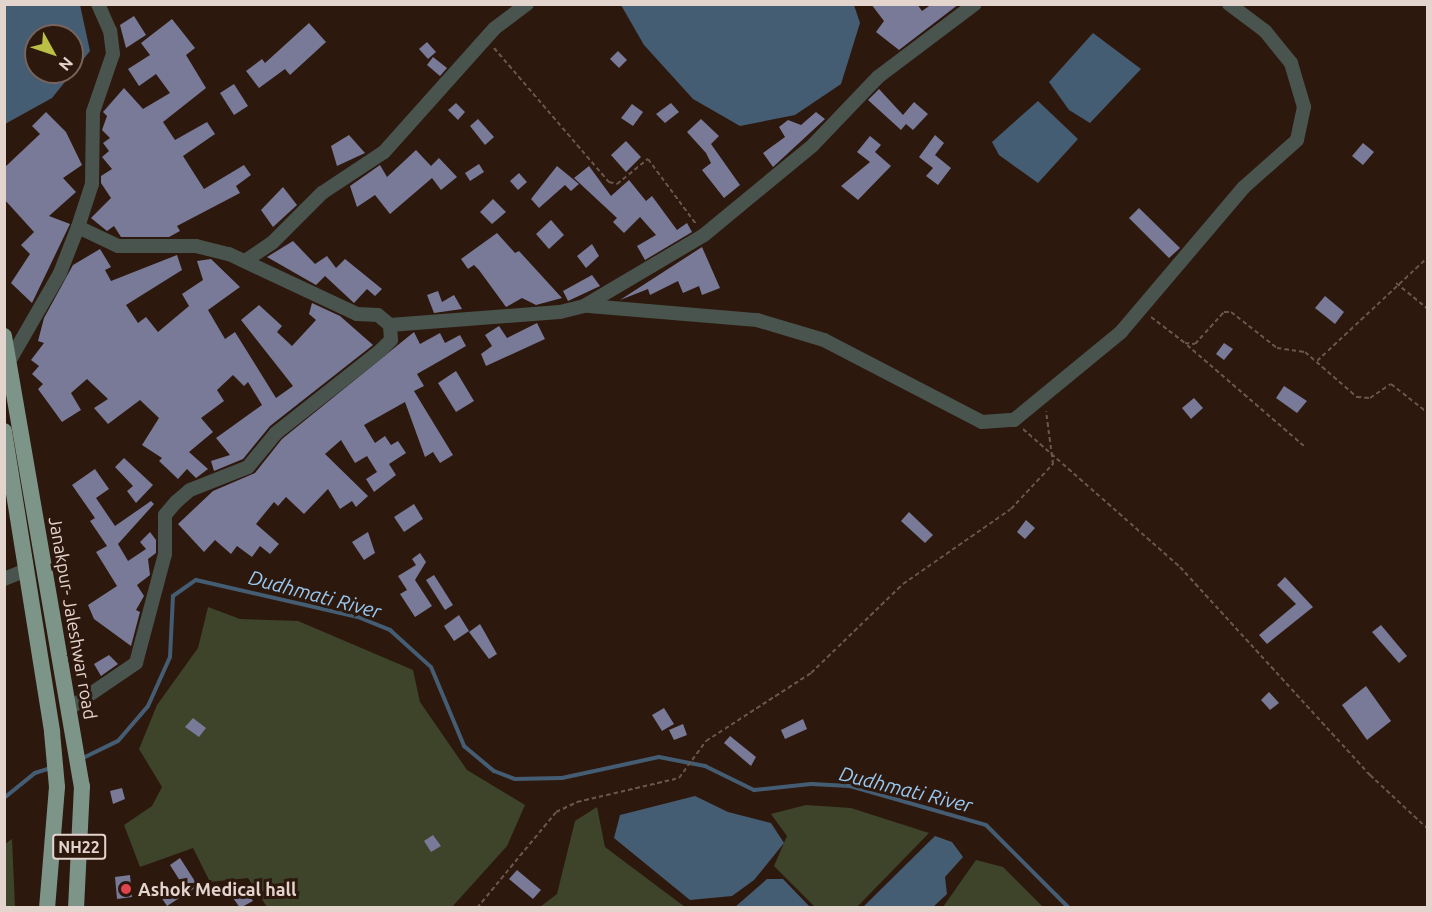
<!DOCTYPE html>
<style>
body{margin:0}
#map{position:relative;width:1432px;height:912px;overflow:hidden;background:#2d180e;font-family:Ubuntu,sans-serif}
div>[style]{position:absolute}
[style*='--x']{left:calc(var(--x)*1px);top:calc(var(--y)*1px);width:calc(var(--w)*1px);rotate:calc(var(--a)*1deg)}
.green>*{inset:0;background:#3d442a}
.water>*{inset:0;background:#455d73}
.stream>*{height:4px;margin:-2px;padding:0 2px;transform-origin:2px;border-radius:2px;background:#455d73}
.building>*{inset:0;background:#787a98}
.path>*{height:2px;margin-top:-1px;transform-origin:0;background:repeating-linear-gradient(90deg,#69564d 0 4.5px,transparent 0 7.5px)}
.minor>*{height:14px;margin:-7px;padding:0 7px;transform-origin:7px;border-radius:7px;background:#49544e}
.trunk>*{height:16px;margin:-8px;padding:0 8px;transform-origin:8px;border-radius:8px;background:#7c9588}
.dots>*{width:16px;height:16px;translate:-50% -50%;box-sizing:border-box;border:3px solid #2d180e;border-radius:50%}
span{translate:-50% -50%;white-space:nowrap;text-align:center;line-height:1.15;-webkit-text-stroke:6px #2d180e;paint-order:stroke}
.shield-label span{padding:2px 4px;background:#2d180e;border:2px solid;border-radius:4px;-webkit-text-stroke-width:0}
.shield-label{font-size:16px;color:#e3d4ce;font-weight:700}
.street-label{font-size:18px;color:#e3d4ce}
.poi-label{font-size:18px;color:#e3d4ce;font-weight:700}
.left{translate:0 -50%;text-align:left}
.water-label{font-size:20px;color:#98c8f0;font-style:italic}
.frame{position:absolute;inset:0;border:6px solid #e3d4ce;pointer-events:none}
.north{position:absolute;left:24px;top:24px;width:60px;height:60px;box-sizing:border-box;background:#2d180e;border:2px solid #76635b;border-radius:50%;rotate:130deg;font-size:16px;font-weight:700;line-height:24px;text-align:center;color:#e3d4ce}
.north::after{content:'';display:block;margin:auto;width:21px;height:27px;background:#bac045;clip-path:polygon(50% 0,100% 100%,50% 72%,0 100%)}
</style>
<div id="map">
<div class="green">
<i style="clip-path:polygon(208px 607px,240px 619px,298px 621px,413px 670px,420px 702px,467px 770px,525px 805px,507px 846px,452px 907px,267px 907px,248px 878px,210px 882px,193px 848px,140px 867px,124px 825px,152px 806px,162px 787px,139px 749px,157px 705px,198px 648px)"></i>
<i style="clip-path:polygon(806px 805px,851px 808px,929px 833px,857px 907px,815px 907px,774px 866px,787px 836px,771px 814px)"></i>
<i style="clip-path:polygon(597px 807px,605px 847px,685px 907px,540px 907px,557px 894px,575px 821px)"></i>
<i style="clip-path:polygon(12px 839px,15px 907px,5px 907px,5px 844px)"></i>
<i style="clip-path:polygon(976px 860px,1003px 867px,1043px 907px,943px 907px)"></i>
</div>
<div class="water">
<i style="clip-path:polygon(evenodd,5px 4px,80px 5px,90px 51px,52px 98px,5px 124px,5px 4px,36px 36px,72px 36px,72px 72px,36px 72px,36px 36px)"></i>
<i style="clip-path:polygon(621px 5px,854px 5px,860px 23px,841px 84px,795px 115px,740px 126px,693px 99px,644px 45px)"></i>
<i style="clip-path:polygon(1093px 33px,1141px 69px,1090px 123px,1069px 110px,1049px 82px)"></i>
<i style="clip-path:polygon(1038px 101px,1078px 139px,1038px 183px,999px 155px,992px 142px)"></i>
<i style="clip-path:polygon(695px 796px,728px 812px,771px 823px,784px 843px,754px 880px,732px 896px,690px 900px,614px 838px,620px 815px)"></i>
<i style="clip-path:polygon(935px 836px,952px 842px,963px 857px,945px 877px,947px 894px,933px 907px,863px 907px)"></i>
<i style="clip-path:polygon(767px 879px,783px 879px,810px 907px,735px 907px)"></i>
</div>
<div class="stream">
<i style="--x:83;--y:758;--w:39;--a:-26"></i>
<i style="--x:118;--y:741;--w:46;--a:-49.4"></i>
<i style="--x:148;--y:706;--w:54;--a:-65.8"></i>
<i style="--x:170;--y:657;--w:61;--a:-87.2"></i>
<i style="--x:173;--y:596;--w:28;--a:-35"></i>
<i style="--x:196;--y:580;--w:166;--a:12.9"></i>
<i style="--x:358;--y:617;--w:35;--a:22"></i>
<i style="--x:390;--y:630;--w:55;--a:42.1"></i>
<i style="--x:431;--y:667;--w:86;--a:67.3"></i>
<i style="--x:464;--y:746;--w:39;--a:40"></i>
<i style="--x:494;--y:771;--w:22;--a:21"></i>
<i style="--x:515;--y:779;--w:47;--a:-1.2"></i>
<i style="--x:562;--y:778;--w:99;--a:-12.2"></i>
<i style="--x:659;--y:757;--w:47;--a:11.1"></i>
<i style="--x:705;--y:766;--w:55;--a:26.1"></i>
<i style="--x:754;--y:790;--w:57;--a:-6"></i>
<i style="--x:811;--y:784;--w:39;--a:3"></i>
<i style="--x:850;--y:786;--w:141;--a:16"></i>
<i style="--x:986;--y:825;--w:117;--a:45"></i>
<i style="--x:4;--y:798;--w:40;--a:-39"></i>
<i style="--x:35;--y:773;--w:16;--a:-18"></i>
</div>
<div class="building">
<i style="clip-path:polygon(871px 4px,917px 4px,922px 11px,932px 4px,959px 4px,899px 50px,876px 32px,884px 21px)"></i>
<i style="clip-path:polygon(134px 16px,146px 35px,126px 48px,120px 25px)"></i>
<i style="clip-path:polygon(172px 19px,195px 48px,186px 55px,206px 88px,163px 122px,175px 140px,207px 122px,215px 134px,183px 156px,204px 189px,244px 165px,251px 175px,236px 186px,240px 193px,177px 226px,180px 231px,169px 237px,121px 237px,114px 226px,107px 231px,91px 218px,111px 198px,101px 183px,101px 176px,112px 169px,102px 157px,109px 151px,103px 143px,110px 138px,102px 130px,107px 116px,103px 112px,124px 88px,143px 109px,170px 93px,156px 74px,139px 86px,128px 69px,150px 55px,141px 43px)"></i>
<i style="clip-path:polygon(309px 23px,326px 42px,290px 75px,285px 69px,259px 88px,246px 71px,262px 59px,265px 63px)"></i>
<i style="clip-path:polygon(427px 42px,436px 52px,428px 59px,419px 49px)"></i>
<i style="clip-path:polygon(618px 51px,627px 60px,619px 68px,610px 59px)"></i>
<i style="clip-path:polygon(433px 57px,447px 68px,440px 76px,427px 65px)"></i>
<i style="clip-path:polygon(234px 84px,248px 106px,234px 115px,220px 93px)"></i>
<i style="clip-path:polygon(879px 89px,903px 115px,914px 102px,928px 114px,913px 130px,906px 124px,901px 130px,868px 100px)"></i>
<i style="clip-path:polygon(456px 103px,465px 112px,458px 120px,448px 110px)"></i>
<i style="clip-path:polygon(671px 103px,679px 112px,665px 123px,656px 114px)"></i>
<i style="clip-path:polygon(632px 104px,643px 112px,633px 126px,621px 118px)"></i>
<i style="clip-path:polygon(46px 112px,66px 132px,82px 165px,63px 178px,76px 192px,49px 216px,70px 224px,32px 303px,11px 283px,30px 254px,21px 245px,34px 232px,4px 199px,4px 168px,40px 134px,32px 126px)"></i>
<i style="clip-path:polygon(816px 112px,825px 119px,773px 167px,763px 153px,785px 137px,779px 127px,788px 120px,801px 125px)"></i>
<i style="clip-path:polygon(478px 119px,494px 137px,485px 145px,470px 126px)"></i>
<i style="clip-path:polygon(701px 119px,719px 136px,711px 144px,740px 185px,724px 198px,702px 170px,711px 163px,706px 153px,687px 132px)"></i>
<i style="clip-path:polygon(349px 135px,365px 153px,337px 166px,331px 146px)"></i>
<i style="clip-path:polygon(935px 135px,944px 143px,935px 155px,951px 168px,938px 185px,926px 176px,933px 168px,919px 157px)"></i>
<i style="clip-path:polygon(870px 136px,881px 145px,875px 152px,891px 166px,858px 200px,841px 186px,870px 162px,857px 152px)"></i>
<i style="clip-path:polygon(626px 141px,641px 157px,626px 172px,611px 155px)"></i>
<i style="clip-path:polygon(1363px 143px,1374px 152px,1363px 165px,1352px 156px)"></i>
<i style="clip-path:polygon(416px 150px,431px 166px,439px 158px,457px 177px,441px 190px,432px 178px,390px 214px,375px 195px,357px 207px,350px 186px,380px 165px,387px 177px)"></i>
<i style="clip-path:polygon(479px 164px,484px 172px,470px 181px,465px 173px)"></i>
<i style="clip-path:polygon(557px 166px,579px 184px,571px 191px,565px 185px,539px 208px,531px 199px)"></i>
<i style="clip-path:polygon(589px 166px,611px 196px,629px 180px,646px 201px,652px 196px,677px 230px,687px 223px,692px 232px,645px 260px,637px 246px,656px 235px,640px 217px,624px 233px,613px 222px,617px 218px,574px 178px)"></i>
<i style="clip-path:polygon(519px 173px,527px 182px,518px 190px,510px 181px)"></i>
<i style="clip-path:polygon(283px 187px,297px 205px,273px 227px,261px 210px)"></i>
<i style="clip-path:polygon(493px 199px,506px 212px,492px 224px,480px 212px)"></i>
<i style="clip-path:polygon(1139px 208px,1180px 248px,1169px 258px,1129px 218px)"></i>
<i style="clip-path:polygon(551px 220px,564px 235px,549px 249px,536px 234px)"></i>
<i style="clip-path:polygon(497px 233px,515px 253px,519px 251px,562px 298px,536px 305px,522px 298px,506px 307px,479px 270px,474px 265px,468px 269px,461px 259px)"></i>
<i style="clip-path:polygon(293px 241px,315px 264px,327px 256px,336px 268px,345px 259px,382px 289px,375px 296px,367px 289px,354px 303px,325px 276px,316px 285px,267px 257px)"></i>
<i style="clip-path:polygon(592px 244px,599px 256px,586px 268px,577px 256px)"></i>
<i style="clip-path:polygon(702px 247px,720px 288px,702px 295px,699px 286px,683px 293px,678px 281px,650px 295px,648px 289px,620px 300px)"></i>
<i style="clip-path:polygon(100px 249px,111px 267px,105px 270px,111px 281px,177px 255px,182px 270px,126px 305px,138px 323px,146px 317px,158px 332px,189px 306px,182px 294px,203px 280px,197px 261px,211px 259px,240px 287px,208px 310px,225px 339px,235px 332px,276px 398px,293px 386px,241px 320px,259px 305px,282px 326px,277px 332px,292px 346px,316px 320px,309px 314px,312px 303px,340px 316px,373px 345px,270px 426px,243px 459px,214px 471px,211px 461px,230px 455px,216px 438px,262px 405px,248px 382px,244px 386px,233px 375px,217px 390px,224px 401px,201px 418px,213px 432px,189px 452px,208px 469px,196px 478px,187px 469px,178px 479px,159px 461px,162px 458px,142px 445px,159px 418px,140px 400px,108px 424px,94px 408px,108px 399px,87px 379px,71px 393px,81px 410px,62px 422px,38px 389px,43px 384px,32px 374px,39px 366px,31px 360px,44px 343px,38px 341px,44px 318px,73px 265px)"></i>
<i style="clip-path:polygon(592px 275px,600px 286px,568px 301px,563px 291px)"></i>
<i style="clip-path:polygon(438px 291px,442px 302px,454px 295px,462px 309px,434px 313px,427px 295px)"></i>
<i style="clip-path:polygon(1325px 296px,1344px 312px,1335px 324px,1315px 308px)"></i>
<i style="clip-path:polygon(537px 323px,545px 339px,486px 366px,481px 354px,492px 346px,485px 335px,499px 326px,507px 338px)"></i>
<i style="clip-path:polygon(414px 332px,420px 344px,440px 333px,445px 343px,460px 335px,466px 346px,417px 374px,424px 386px,414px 391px,453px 455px,440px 463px,433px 452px,425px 457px,405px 402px,364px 425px,375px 443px,385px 436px,391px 445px,398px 441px,406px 453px,389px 464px,396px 475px,374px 492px,366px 479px,377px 472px,367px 456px,355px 463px,341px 440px,325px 454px,368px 496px,356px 507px,352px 501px,340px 509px,328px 489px,304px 514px,286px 497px,278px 506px,274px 502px,256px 524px,279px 544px,270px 554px,260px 546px,252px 557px,237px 546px,231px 554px,215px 540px,204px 552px,178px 524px,213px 491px,255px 473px,282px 439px)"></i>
<i style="clip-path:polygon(1224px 343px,1233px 349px,1224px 360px,1216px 354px)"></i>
<i style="clip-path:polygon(456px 371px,474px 401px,456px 412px,438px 383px)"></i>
<i style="clip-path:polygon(1284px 386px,1307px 401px,1297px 413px,1276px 398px)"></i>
<i style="clip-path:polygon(1194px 398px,1203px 408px,1191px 419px,1182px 408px)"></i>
<i style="clip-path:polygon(124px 458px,153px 485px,136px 503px,127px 491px,133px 486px,115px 467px)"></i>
<i style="clip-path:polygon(95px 469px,109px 489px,96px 498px,115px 526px,151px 501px,154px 504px,118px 544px,128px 561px,146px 549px,140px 542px,150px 532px,156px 540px,156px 553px,148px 559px,150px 575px,137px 585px,144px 596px,136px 610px,140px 612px,131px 646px,94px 619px,88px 605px,117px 586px,96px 552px,107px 546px,90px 521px,95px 518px,72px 485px)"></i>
<i style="clip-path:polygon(414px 504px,423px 519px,404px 532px,394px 517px)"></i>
<i style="clip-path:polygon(909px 512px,933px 535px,925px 543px,901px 521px)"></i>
<i style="clip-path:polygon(1026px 520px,1035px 528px,1025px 539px,1017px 532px)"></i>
<i style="clip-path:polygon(368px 532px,375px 553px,364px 560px,352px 542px)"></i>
<i style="clip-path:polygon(420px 553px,426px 562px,415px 580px,432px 606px,415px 617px,400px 594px,407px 590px,398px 576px,416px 565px,412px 559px)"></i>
<i style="clip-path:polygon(434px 575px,453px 605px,445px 610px,426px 580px)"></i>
<i style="clip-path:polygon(1285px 577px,1313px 607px,1267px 644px,1259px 635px,1296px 604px,1277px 585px)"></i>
<i style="clip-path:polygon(459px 615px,469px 631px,454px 641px,444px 626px)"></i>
<i style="clip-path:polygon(480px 624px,497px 654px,489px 659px,469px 632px)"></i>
<i style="clip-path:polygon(1381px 625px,1407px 656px,1399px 663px,1372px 632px)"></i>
<i style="clip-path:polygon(109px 655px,118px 664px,101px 676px,94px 664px)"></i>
<i style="clip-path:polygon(1366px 686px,1391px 721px,1367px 740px,1342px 705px)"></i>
<i style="clip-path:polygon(1269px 692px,1279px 703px,1270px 710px,1261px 700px)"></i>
<i style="clip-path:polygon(664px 708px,674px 724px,662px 731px,652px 715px)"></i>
<i style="clip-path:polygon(193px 718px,206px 728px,199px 737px,185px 727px)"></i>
<i style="clip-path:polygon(803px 719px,807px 729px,785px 739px,781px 730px)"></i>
<i style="clip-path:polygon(683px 724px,687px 735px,674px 740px,669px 730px)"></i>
<i style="clip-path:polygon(730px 736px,756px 757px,751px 766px,724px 743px)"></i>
<i style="clip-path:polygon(122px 788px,125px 799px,113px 804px,110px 791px)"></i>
<i style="clip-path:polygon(433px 835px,441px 846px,431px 852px,424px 841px)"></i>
<i style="clip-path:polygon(180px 858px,198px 886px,167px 906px,161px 897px,182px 884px,170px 865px)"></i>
<i style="clip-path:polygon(517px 870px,541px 890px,533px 899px,509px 879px)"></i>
<i style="clip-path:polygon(130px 875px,132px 897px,117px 899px,115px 877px)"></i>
<i style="clip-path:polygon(244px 887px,253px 901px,240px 908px,231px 895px)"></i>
</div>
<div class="path">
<i style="--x:494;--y:48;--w:177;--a:49.4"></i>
<i style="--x:609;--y:182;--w:8;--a:14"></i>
<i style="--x:617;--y:184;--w:40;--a:-39"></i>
<i style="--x:648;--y:159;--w:81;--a:53.6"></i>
<i style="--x:1396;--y:283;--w:41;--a:39.1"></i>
<i style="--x:1151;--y:317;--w:43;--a:37.4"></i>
<i style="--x:1185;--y:343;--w:10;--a:6"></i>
<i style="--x:1195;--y:344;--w:43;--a:-47.8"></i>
<i style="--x:1224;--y:312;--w:7;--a:0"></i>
<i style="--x:1231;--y:312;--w:58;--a:38"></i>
<i style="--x:1277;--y:348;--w:28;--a:8"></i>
<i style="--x:1305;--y:352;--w:69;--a:40.9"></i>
<i style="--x:1357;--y:397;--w:13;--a:4"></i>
<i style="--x:1370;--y:398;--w:25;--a:-34"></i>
<i style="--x:1391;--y:384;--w:47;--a:38.1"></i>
<i style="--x:1187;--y:345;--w:156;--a:40.8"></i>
<i style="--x:1317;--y:361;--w:152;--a:-43.1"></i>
<i style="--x:1023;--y:429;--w:209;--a:41.3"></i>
<i style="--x:1180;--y:567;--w:282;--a:47.6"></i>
<i style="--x:1370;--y:775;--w:79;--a:43"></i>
<i style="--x:477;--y:908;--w:124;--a:-50.5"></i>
<i style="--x:556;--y:812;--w:23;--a:-25"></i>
<i style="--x:577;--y:802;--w:105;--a:-13.2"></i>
<i style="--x:679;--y:778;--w:46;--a:-53.9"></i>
<i style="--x:706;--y:741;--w:125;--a:-32.9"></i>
<i style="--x:811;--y:673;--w:128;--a:-44.1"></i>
<i style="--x:903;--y:584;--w:131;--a:-34.8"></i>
<i style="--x:1011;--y:509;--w:62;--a:-47"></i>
<i style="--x:1053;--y:464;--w:53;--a:-97.5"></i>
</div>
<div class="minor">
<i style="--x:78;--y:227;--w:45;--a:-72"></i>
<i style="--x:92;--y:184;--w:72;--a:-89.2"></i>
<i style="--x:93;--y:112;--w:61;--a:-71"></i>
<i style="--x:113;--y:54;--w:23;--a:-97"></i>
<i style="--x:110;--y:31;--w:30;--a:-114"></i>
<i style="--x:245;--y:261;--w:32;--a:-34"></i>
<i style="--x:272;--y:243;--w:71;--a:-45"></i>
<i style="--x:322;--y:193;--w:74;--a:-33.5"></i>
<i style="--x:384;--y:152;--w:166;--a:-48.2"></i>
<i style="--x:495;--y:28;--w:40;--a:-37"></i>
<i style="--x:589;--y:306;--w:169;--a:4.8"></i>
<i style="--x:757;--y:320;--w:70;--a:16.6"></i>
<i style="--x:824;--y:340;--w:178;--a:27.4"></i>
<i style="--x:982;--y:422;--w:32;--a:-4"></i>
<i style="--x:1014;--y:420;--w:139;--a:-39.4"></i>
<i style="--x:1121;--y:332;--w:189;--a:-49.7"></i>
<i style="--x:1243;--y:188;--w:72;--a:-41.6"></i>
<i style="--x:1297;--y:140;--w:34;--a:-78"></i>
<i style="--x:1304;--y:107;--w:46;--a:-106.5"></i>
<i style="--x:1291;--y:63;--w:41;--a:-129.1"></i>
<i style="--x:1265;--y:31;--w:45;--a:-143.1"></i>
<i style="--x:11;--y:358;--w:98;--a:-60"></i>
<i style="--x:60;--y:273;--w:49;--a:-68.6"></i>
<i style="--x:78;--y:227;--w:44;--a:25.4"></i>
<i style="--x:118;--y:246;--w:78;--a:0"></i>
<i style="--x:196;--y:246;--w:34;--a:14"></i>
<i style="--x:229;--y:254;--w:141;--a:25.1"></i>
<i style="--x:357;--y:314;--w:21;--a:3"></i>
<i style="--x:378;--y:315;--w:16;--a:40"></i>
<i style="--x:390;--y:325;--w:170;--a:-4.4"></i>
<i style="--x:560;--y:312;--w:25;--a:-14"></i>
<i style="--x:584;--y:306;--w:139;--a:-30.6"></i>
<i style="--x:704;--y:235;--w:141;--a:-39.5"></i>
<i style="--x:813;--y:145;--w:94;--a:-46.3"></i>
<i style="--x:878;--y:77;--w:121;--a:-37"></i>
<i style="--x:4;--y:579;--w:24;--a:-22"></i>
<i style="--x:70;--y:708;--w:80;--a:-34.3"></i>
<i style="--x:136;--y:663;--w:113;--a:-75.1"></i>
<i style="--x:165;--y:554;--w:39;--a:-90"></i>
<i style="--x:165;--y:515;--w:17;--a:-50"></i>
<i style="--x:176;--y:502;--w:18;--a:-41"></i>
<i style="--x:190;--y:490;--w:62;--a:-21.6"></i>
<i style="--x:248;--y:467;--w:44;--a:-50.5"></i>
<i style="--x:276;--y:433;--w:134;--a:-38.3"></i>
<i style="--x:381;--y:350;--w:14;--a:-45"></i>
<i style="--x:391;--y:340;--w:15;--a:-94"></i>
</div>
<div class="trunk">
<i style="--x:4;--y:336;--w:457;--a:80.2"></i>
<i style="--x:82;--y:786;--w:122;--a:92.8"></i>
<i style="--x:4;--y:431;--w:305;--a:80.9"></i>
<i style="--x:52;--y:732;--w:55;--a:84.8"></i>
<i style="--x:57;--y:787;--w:121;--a:94.7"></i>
</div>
<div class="dots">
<i style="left:126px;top:889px;background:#e0444e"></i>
</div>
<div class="shield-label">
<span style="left:79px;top:847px">NH22</span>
</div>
<div class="street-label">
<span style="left:73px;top:618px;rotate:80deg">Janakpur- Jaleshwar road</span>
</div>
<div class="poi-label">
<span class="left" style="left:138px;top:889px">Ashok Medical hall</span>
</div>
<div class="water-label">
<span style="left:315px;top:594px;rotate:15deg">Dudhmati River</span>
<span style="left:906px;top:789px;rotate:14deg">Dudhmati River</span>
</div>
<div class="frame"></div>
<div class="north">N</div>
</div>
